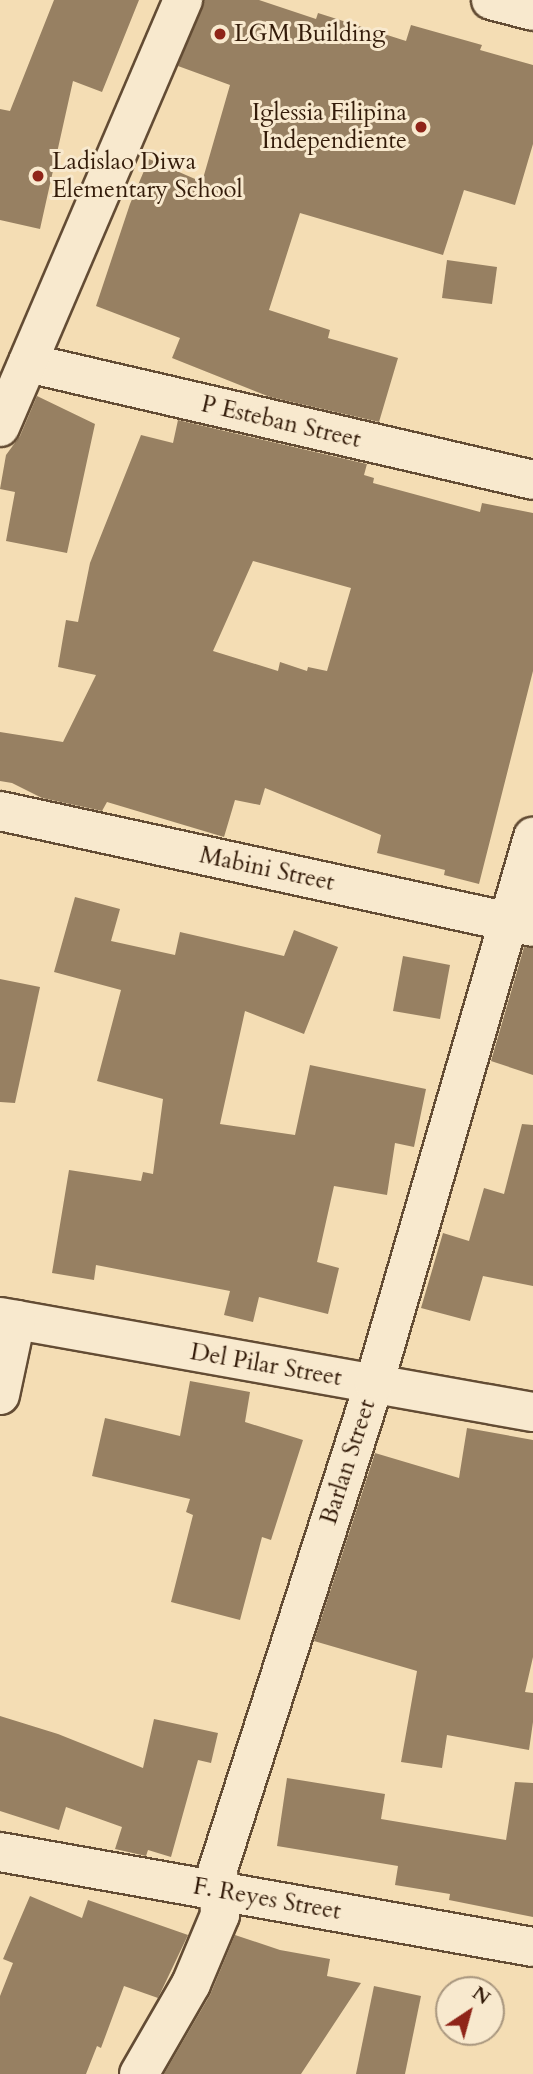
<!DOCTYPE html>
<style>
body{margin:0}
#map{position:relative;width:533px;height:2074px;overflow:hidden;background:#f4ddb4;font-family:Cardo,serif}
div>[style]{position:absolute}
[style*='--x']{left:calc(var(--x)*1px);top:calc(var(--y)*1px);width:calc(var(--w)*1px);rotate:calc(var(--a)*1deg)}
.building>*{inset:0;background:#978062}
.roads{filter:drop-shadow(2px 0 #634c34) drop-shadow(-2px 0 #634c34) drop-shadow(0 2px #634c34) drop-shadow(0 -2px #634c34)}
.minor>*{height:38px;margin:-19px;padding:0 19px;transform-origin:19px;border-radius:19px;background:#f8e9ce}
.secondary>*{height:38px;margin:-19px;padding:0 19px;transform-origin:19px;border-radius:19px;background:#f8e9ce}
.dots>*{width:19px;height:19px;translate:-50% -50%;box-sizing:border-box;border:4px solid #f8e9ce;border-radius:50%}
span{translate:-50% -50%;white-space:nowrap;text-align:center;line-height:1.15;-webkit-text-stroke:6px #f8e9ce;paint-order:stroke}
.poi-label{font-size:24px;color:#331b09}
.left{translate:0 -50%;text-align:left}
.right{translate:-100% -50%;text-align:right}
.street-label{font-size:24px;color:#331b09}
.north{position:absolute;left:435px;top:1976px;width:70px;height:70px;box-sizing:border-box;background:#f8e9ce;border:2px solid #a9977f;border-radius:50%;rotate:36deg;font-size:19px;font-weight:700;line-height:28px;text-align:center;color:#331b09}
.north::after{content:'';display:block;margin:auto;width:24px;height:32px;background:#8f2418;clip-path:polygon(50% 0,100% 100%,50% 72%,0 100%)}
</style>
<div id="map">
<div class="building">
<i style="clip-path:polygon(54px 0,139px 0,102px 92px,73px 81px,40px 229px,0 220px,0 109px,10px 111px)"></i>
<i style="clip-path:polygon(204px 0,259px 0,316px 19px,318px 13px,406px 41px,411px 25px,482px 45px,480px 50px,533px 65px,533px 144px,515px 205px,464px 190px,443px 255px,300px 213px,269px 310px,330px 330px,328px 338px,398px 358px,379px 422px,270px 397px,172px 358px,180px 338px,96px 306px,130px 204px,149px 159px,202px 182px,230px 85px,178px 66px)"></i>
<i style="clip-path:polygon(447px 260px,497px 267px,492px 304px,442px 298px)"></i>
<i style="clip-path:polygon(37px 396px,95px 424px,67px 553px,6px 541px,15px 492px,0 489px,6px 455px,20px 436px)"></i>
<i style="clip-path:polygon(evenodd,178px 420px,367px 464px,364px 475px,374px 478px,373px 483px,480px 512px,482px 503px,533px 513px,533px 671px,479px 884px,444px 875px,445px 870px,377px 853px,381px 835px,265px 788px,260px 805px,235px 800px,224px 837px,107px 802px,102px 811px,42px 798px,12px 783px,0 781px,0 732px,63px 742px,96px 675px,58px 667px,66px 620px,78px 622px,90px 563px,141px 435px,173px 443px,178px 420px,253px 561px,351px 588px,327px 671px,308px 667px,307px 671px,280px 662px,278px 671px,213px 651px,253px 561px)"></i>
<i style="clip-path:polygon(75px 897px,120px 909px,111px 941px,175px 955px,180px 932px,284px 956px,294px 930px,338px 947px,304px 1034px,245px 1011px,220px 1124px,295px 1135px,310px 1065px,426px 1089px,414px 1147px,395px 1143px,387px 1195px,334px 1186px,317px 1262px,339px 1268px,328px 1314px,259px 1297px,253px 1322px,224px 1315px,230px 1291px,96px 1265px,94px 1280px,52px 1273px,69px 1170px,141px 1181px,143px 1172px,153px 1174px,163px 1099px,97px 1081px,121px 990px,54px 972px)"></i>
<i style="clip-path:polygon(524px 947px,533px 948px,533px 1075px,491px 1061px)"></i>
<i style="clip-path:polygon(403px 956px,450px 965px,440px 1019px,393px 1011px)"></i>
<i style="clip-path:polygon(0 979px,40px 987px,15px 1103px,0 1102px)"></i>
<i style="clip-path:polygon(522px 1124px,533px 1125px,533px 1286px,483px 1276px,470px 1321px,421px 1308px,443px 1233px,469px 1241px,484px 1188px,504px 1194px)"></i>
<i style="clip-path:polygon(190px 1381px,250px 1392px,245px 1422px,303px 1440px,271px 1540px,262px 1537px,240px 1620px,171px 1602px,193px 1515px,186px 1512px,190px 1499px,92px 1476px,105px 1418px,180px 1436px)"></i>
<i style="clip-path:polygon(467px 1428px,533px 1440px,533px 1657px,525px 1692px,533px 1693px,533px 1722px,529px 1750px,447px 1735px,442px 1768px,401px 1762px,417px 1671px,314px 1641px,375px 1453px,459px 1478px)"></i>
<i style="clip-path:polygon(0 1716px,58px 1734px,143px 1768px,154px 1719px,218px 1733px,211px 1763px,198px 1760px,171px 1857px,148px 1850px,146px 1856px,115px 1849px,122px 1827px,66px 1807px,59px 1830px,0 1811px)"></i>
<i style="clip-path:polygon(287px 1778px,385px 1794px,381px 1819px,506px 1840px,515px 1782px,533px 1783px,533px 1917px,449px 1900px,450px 1894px,395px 1885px,398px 1866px,277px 1846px)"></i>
<i style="clip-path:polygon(30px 1896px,82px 1918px,88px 1900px,188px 1935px,158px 1998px,124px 1986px,101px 2048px,97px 2046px,86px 2074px,0 2074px,0 1996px,13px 1963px,3px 1959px)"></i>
<i style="clip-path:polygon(235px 1935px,280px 1950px,330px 1959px,327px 1976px,361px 1983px,301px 2074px,164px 2074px,210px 1995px)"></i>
<i style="clip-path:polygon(374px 1986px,421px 1996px,405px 2074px,356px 2074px)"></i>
</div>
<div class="roads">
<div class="minor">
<i style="--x:28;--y:363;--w:518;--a:13.04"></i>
<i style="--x:0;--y:427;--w:465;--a:-66.8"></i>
<i style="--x:0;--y:811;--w:545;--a:12.28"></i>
<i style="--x:0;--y:1317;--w:541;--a:10.11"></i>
<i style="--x:0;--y:1395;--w:77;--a:-78"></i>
<i style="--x:0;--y:1852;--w:541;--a:10.11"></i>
<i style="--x:139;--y:2074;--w:104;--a:-60"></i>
<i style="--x:191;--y:1984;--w:75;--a:-67.2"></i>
<i style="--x:220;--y:1915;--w:46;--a:-92.5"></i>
<i style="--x:218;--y:1869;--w:509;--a:-72.17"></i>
<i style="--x:374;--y:1384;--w:570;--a:-73.79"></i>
</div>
<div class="secondary">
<i style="--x:491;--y:0;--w:43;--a:14.7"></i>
</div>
</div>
<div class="dots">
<i style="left:220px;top:34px;background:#8f2418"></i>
<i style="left:421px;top:127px;background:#8f2418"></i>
<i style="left:38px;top:176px;background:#8f2418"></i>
</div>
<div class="poi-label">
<span class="left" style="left:234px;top:34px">LGM Building</span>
<span class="right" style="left:407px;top:127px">Iglessia Filipina<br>Independiente</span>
<span class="left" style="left:52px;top:176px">Ladislao Diwa<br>Elementary School</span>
</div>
<div class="street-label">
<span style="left:281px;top:422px;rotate:13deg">P Esteban Street</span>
<span style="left:267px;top:869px;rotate:12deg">Mabini Street</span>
<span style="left:266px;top:1365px;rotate:10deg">Del Pilar Street</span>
<span style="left:348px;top:1462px;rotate:-72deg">Barlan Street</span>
<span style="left:267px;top:1899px;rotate:10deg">F. Reyes Street</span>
</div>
<div class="north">N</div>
</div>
